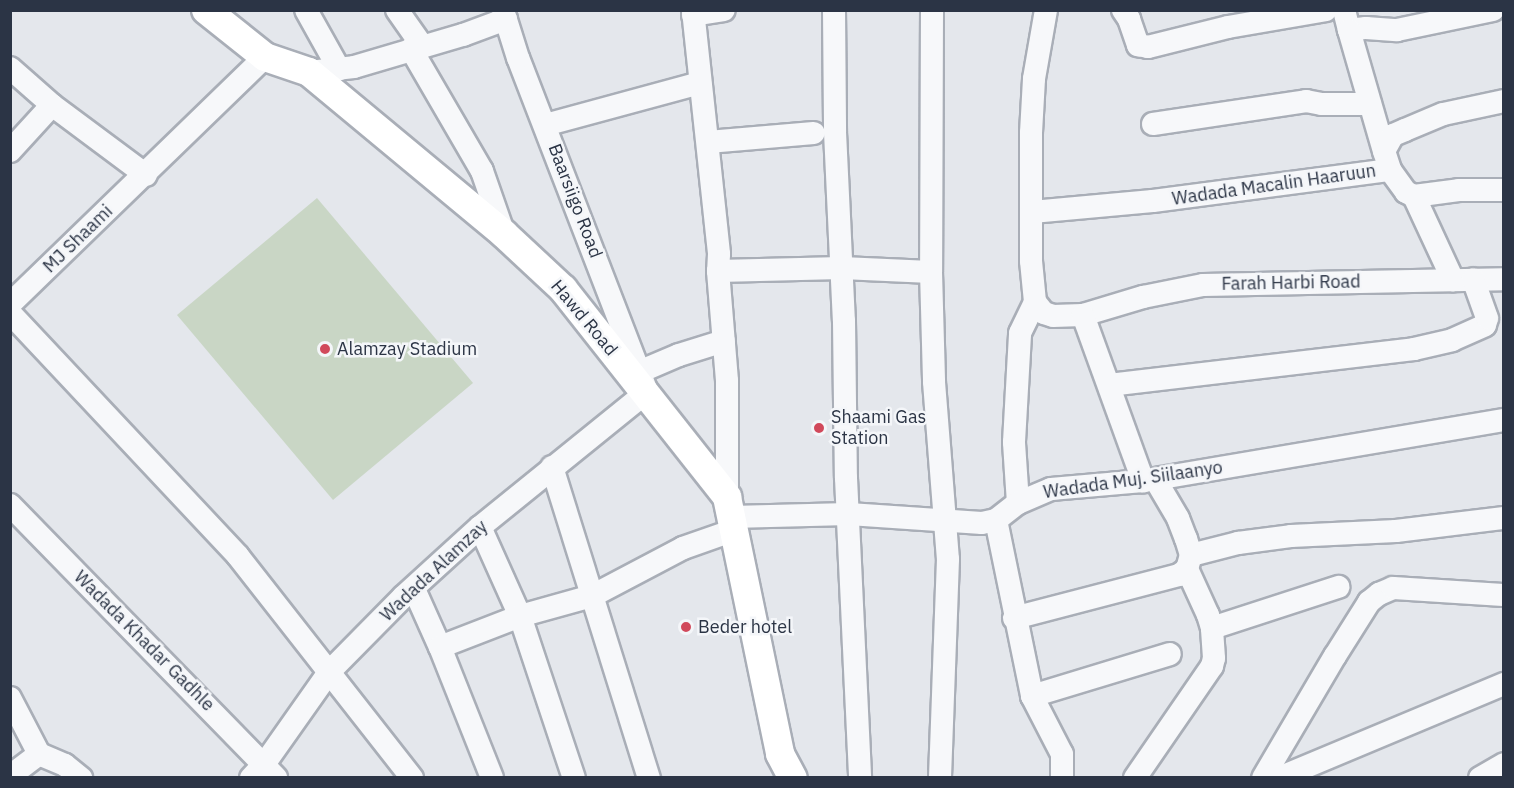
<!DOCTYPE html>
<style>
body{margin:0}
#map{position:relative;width:1514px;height:788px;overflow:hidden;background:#e4e7ec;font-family:"IBM Plex Sans",sans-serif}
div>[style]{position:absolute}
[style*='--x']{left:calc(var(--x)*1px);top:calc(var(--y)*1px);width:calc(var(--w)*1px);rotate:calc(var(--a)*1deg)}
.green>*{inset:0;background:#c9d6c5}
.roads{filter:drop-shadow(2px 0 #a9aeb7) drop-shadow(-2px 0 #a9aeb7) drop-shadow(0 2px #a9aeb7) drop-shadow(0 -2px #a9aeb7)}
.minor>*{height:22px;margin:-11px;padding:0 11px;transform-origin:11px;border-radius:11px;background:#f7f8fa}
.major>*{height:28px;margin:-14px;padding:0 14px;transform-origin:14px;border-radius:14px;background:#fff}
.dots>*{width:16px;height:16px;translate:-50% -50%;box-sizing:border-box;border:3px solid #f4f6f9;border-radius:50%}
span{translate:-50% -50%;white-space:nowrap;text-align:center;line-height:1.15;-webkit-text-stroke:5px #f4f6f9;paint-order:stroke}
.street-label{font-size:18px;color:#2b3445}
.poi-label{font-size:18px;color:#2b3445}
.left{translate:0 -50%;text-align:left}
.frame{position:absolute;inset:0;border:12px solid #2b3445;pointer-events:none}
</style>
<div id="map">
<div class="green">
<i style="clip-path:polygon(317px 198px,473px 383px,333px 500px,177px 315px)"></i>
</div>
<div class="roads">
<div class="minor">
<i style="--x:306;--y:10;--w:68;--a:60.8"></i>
<i style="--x:397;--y:10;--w:45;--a:54.9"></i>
<i style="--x:693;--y:10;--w:245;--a:83.9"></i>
<i style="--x:719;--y:254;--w:17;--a:93"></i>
<i style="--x:718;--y:271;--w:110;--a:85.3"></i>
<i style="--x:727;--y:381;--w:116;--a:90"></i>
<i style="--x:834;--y:10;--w:122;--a:89.5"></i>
<i style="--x:835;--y:132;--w:189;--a:87.3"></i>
<i style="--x:844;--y:321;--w:157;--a:89.3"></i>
<i style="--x:846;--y:478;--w:300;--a:87.3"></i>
<i style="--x:932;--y:10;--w:262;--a:90.2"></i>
<i style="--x:931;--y:272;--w:110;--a:88.4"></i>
<i style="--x:934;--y:382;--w:178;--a:85.5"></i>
<i style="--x:948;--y:559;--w:219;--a:92.1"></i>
<i style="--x:1046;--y:10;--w:70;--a:99.9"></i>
<i style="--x:1034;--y:79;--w:54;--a:93.2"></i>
<i style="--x:1031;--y:133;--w:128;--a:90"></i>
<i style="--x:1031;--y:261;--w:41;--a:84.4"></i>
<i style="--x:1035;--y:302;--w:14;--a:51"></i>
<i style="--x:1044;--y:313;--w:9;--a:18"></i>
<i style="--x:1053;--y:316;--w:30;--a:-2"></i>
<i style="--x:1083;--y:315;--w:63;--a:-16.7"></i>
<i style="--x:1143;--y:297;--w:61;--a:-11.3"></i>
<i style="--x:1203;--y:285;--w:301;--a:-1.1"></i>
<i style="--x:1123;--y:10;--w:11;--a:56"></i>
<i style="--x:1129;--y:19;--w:28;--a:71"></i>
<i style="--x:1138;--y:45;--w:10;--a:11"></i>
<i style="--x:1148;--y:47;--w:82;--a:-14"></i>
<i style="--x:1228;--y:27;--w:99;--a:-9.8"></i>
<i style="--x:1344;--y:10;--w:21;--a:76"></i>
<i style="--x:1349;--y:30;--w:17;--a:-7"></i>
<i style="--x:1366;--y:28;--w:31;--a:4"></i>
<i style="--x:1397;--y:30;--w:98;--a:-11.8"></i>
<i style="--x:693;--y:15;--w:31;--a:-9"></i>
<i style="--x:1349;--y:30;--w:126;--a:73.9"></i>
<i style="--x:411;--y:49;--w:141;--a:59.8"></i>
<i style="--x:482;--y:171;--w:67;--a:70.8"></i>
<i style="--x:10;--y:68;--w:56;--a:41.4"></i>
<i style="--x:52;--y:105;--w:117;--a:36.7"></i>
<i style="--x:309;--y:72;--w:45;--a:-6.3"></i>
<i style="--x:354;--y:67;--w:114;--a:-16.4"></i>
<i style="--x:463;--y:35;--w:46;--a:-20.4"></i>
<i style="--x:1504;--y:101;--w:62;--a:168"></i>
<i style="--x:1443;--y:114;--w:41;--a:157.2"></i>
<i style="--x:1405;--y:130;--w:13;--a:157"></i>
<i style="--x:1393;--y:135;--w:18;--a:119"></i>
<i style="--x:1384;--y:151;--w:20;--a:72"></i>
<i style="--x:1390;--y:170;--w:27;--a:54"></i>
<i style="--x:1406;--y:192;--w:9;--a:27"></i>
<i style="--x:1414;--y:196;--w:45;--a:-7.6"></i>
<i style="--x:1459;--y:190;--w:45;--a:0"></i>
<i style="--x:1153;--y:124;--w:155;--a:-8.5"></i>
<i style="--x:1306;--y:101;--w:16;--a:11"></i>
<i style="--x:1322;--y:104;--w:48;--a:0"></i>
<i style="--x:545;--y:125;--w:161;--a:-15.2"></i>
<i style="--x:708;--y:142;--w:106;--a:-4.9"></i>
<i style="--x:10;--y:151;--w:62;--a:-47.6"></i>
<i style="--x:1414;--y:196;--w:93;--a:65.1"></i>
<i style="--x:1032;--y:212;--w:121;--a:-5.2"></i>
<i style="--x:1153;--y:201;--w:239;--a:-7.5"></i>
<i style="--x:718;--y:271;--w:124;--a:-1.4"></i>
<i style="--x:842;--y:268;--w:89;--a:2.6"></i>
<i style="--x:10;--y:304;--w:355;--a:-44.1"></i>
<i style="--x:10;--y:313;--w:333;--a:46.8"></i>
<i style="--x:238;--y:556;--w:282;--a:51.9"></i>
<i style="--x:1083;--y:315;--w:177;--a:70.1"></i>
<i style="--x:639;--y:372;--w:43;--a:-23"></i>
<i style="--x:679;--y:355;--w:47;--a:-17.3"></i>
<i style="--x:1109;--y:385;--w:307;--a:-6.7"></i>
<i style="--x:1414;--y:349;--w:39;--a:-13"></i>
<i style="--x:1452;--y:340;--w:36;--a:-24"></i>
<i style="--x:1485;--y:325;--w:7;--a:-74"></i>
<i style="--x:1487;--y:318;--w:41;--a:-109.7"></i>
<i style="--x:552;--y:467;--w:326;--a:72.7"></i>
<i style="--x:1018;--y:503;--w:61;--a:-93.8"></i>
<i style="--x:1014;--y:442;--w:109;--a:-86.8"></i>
<i style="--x:1020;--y:333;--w:34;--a:-64"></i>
<i style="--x:10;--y:505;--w:381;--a:45.7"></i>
<i style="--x:731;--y:517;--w:118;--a:-1.5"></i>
<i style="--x:849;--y:514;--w:133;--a:3.9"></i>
<i style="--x:982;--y:523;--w:14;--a:-12"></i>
<i style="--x:996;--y:520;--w:28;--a:-38"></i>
<i style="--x:1018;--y:503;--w:36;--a:-23"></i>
<i style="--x:1051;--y:489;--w:92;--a:-5"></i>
<i style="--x:1143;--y:481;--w:366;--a:-9.6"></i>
<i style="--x:996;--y:520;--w:180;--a:78.4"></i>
<i style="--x:1032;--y:696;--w:65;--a:62.7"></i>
<i style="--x:1062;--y:754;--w:24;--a:90"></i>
<i style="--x:480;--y:527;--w:98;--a:65.8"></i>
<i style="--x:520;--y:616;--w:171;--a:71.6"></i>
<i style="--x:1191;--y:555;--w:49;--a:-14.3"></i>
<i style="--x:1238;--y:543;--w:53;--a:-7.5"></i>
<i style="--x:1291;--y:536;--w:105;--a:-2.7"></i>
<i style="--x:1396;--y:531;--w:109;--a:-6.9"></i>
<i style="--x:414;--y:589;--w:64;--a:65.9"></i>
<i style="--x:440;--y:647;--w:141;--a:68.3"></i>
<i style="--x:1014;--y:618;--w:171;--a:-14.6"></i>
<i style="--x:1179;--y:575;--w:10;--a:-37"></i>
<i style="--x:1187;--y:569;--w:15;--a:-74"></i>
<i style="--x:1191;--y:555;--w:17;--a:-107"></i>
<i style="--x:1186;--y:539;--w:22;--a:-111"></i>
<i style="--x:1178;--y:518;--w:45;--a:-120.5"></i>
<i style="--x:1212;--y:628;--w:133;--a:-18"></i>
<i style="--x:440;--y:647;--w:86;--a:-21.2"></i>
<i style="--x:520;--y:616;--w:75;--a:-15.5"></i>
<i style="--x:592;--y:596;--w:103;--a:-27.8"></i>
<i style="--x:683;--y:548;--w:54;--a:-19.4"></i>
<i style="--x:1032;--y:696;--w:144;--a:-16.9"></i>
<i style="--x:10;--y:698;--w:63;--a:62.6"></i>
<i style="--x:39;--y:754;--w:28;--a:23"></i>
<i style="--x:65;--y:765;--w:21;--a:39"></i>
<i style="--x:10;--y:776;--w:36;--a:-37"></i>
<i style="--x:251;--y:778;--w:21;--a:-47"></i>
<i style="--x:265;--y:763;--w:113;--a:-54.8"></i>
<i style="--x:330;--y:671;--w:104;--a:-45.4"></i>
<i style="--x:403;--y:597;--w:104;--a:-42.3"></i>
<i style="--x:480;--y:527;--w:215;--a:-39"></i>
<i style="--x:647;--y:392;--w:358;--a:-111.1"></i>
<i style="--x:518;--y:58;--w:50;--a:-107.4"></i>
<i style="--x:1135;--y:778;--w:136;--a:-55.5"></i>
<i style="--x:1212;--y:666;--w:8;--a:-76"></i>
<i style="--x:1214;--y:658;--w:30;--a:-94"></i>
<i style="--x:1212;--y:628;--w:14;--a:-107"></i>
<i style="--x:1208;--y:615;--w:51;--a:-114.5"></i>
<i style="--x:1263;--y:778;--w:142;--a:-59.5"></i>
<i style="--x:1335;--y:656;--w:64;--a:-57.8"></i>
<i style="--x:1369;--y:602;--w:13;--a:-39"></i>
<i style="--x:1379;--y:594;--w:15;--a:-23"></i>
<i style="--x:1393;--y:588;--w:111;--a:3.6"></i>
<i style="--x:1279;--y:778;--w:244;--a:-22.7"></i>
<i style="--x:1480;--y:778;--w:28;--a:-30"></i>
</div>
<div class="major">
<i style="--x:206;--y:10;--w:75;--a:38.5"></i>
<i style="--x:265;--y:57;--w:46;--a:18.8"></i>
<i style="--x:309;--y:72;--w:254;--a:39.7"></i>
<i style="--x:504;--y:234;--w:81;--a:43"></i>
<i style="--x:563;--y:289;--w:265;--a:51.7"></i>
<i style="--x:727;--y:497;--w:262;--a:78.3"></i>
<i style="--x:780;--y:754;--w:27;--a:62"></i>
</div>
</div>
<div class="dots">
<i style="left:325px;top:349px;background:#d1495b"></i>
<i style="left:819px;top:428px;background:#d1495b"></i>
<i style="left:686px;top:627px;background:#d1495b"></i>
</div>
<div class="street-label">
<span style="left:1274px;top:185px;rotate:-8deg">Wadada Macalin Haaruun</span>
<span style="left:575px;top:201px;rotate:69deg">Baarsiigo Road</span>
<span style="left:78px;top:239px;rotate:-44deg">MJ Shaami</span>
<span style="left:1291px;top:283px;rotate:-1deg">Farah Harbi Road</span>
<span style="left:584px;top:318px;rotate:50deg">Hawd Road</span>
<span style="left:1133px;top:480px;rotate:-8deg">Wadada Muj. Siilaanyo</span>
<span style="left:434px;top:571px;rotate:-43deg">Wadada Alamzay</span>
<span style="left:144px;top:641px;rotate:45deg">Wadada Khadar Gadhle</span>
</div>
<div class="poi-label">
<span class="left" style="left:337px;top:349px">Alamzay Stadium</span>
<span class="left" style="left:831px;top:428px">Shaami Gas<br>Station</span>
<span class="left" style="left:698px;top:627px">Beder hotel</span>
</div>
<div class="frame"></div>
</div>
